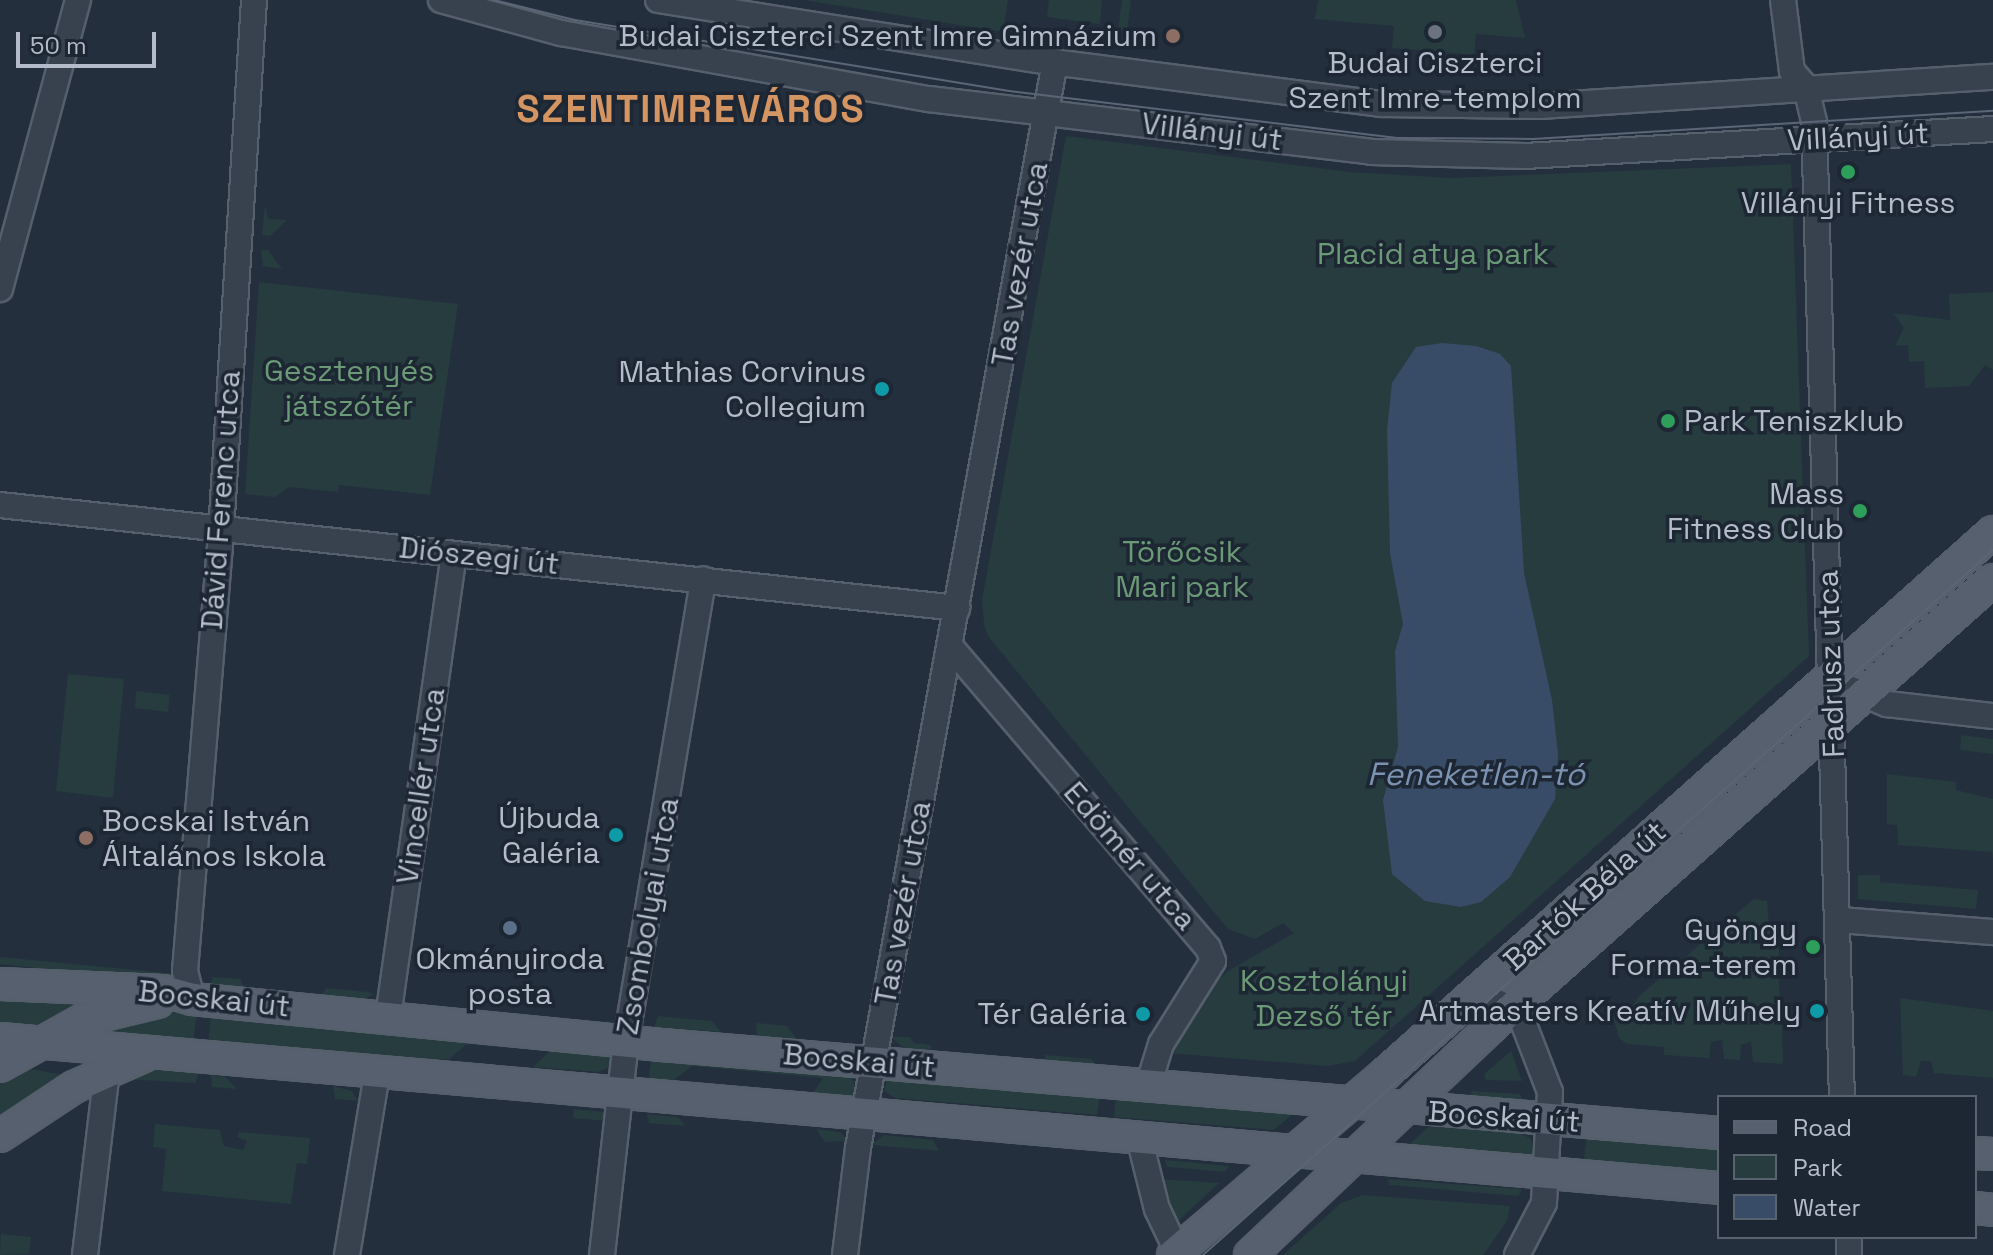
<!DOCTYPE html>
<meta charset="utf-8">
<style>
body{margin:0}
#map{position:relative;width:1993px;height:1255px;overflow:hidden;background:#242f3e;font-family:"Space Grotesk",sans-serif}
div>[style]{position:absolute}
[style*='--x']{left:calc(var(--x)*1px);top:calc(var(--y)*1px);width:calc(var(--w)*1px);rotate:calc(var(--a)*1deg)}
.green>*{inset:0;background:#263c3f}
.water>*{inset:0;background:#394c67}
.roads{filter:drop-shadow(2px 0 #565f6c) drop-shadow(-2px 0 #565f6c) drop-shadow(0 2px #565f6c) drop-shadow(0 -2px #565f6c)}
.minor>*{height:24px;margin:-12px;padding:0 12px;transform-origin:12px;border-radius:12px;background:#38414e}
.major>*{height:30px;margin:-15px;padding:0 15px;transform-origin:15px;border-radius:15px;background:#56606e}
.tram>*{height:2px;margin:-1px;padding:0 1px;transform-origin:1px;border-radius:1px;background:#5a6575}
.dots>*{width:22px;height:22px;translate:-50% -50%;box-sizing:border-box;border:4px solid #1d2633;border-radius:50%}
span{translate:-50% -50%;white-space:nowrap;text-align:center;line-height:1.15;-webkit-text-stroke:7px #1d2633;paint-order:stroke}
.poi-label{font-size:30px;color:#b4bcc9}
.right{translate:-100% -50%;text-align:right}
.left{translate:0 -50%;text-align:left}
.street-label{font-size:30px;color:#b4bcc9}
.park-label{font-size:30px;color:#6b9a76}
.water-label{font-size:32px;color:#7c92b1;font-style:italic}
.district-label{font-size:38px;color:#d59563;font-weight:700;letter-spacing:2px}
.legend{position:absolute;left:1717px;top:1095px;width:260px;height:144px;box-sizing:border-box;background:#1d2633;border:2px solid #59626f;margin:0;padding:10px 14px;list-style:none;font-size:24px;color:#b4bcc9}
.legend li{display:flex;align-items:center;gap:16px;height:40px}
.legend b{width:40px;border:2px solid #59626f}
.scale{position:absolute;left:16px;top:32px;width:140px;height:36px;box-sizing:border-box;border:4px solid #b4bcc9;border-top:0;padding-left:10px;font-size:24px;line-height:28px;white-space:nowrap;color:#b4bcc9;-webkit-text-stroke:6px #1d2633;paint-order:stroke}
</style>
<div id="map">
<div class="green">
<i style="clip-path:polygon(804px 0,1008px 0,1003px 32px)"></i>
<i style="clip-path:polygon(1049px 0,1102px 0,1100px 24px,1047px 17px)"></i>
<i style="clip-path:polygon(1122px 0,1131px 0,1127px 31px,1118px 30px)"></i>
<i style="clip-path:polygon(1318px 0,1516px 0,1525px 38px,1476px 34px,1474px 55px,1392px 48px,1394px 26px,1315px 19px)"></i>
<i style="clip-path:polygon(1066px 136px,1350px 172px,1451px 178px,1791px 164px,1809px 656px,1355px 1061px,1328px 1066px,1168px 1053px,1206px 990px,1228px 971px,1294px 933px,1283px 923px,1255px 939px,1228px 929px,988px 636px,984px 624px,982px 600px)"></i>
<i style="clip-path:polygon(265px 205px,268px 219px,287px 220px,270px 236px,262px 235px)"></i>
<i style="clip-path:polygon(261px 250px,268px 250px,282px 269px,263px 266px)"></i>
<i style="clip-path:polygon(259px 282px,458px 304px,430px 495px,339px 485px,338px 492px,289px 487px,275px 497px,245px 494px)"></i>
<i style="clip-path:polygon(1993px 292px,1993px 370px,1985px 365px,1969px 386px,1925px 388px,1924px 361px,1909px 362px,1908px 345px,1895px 346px,1904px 328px,1893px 313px,1950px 320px,1949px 294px)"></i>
<i style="clip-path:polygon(68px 674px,124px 679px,113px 798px,56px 791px)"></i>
<i style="clip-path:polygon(136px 691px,170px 695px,168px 712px,135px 708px)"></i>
<i style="clip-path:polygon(1961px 735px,1993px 739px,1993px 754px,1960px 750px)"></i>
<i style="clip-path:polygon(1887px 774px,1956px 782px,1956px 790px,1993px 799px,1993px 859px,1992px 852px,1898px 845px,1897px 825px,1887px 824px)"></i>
<i style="clip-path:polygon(1858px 875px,1880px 875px,1880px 882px,1978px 890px,1976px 909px,1858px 899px)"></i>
<i style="clip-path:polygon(1754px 899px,1767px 901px,1770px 936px,1779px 937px,1779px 964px,1762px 965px,1759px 975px,1779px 979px,1780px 1005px,1772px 1006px,1773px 1021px,1782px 1021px,1783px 1064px,1753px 1062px,1751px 1042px,1741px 1045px,1740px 1060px,1724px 1059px,1722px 1040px,1711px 1042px,1709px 1058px,1664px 1055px,1664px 1047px,1627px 1044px,1619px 1038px,1613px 1016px,1627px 1013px,1640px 995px)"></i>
<i style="clip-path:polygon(0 957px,177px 974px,179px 980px,45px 976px,45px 969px,0 964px)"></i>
<i style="clip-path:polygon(213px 977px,240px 979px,245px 989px,210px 985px)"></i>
<i style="clip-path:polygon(326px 988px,368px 992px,374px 994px,361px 1001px,322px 996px)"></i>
<i style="clip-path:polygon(0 993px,106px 999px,37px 1031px,0 1028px)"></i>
<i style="clip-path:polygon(1900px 998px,1993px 1011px,1993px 1078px,1934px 1073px,1931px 1061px,1921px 1061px,1916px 1077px,1903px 1075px)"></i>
<i style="clip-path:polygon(162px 1013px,197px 1013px,193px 1043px,83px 1034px)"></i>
<i style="clip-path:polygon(211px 1015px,608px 1053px,611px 1066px,599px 1072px,533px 1067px,550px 1051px,467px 1044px,449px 1059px,404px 1059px,208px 1044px)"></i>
<i style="clip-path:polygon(658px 1016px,712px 1021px,721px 1032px,654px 1027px)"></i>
<i style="clip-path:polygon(756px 1023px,787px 1026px,798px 1040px,757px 1036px)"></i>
<i style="clip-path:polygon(891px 1037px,910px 1037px,914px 1043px,931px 1045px,931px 1050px,904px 1048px)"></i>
<i style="clip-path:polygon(1511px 1051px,1522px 1081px,1486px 1080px,1484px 1074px)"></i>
<i style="clip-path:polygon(652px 1055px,850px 1072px,856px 1090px,849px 1100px,811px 1096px,823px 1078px,692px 1066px,666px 1086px,648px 1084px)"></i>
<i style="clip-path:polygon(1045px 1055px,1092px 1059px,1096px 1065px,1046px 1061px)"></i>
<i style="clip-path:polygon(19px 1067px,70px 1076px,0 1123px,0 1081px)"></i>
<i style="clip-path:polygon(156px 1070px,198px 1073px,196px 1083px,123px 1079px)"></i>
<i style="clip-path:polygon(211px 1075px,226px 1077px,237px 1089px,212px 1087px)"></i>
<i style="clip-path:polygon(887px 1077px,1100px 1094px,1097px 1115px,895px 1098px,884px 1091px)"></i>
<i style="clip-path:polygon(333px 1086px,352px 1091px,358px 1101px,335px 1099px)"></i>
<i style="clip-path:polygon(1472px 1091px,1520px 1094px,1523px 1102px,1468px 1098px)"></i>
<i style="clip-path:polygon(1116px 1095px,1296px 1111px,1274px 1130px,1114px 1117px)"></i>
<i style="clip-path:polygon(574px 1109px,603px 1112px,607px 1121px,573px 1118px)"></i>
<i style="clip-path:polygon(647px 1114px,678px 1117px,686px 1126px,649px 1123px)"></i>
<i style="clip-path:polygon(155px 1124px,220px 1130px,224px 1146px,243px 1150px,247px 1141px,237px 1137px,239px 1132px,310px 1138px,307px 1164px,297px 1163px,291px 1204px,162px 1191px,166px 1149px,153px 1147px)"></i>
<i style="clip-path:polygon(1431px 1124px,1515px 1130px,1531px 1139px,1539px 1160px,1403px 1151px)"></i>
<i style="clip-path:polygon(816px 1129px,840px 1132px,849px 1141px,825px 1142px)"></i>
<i style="clip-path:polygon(884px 1135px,933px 1140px,939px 1151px,871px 1145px)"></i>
<i style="clip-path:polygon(1587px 1136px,1719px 1146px,1719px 1176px,1583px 1165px)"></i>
<i style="clip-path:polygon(1165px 1160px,1229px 1166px,1225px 1172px,1167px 1167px)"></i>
<i style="clip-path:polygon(1159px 1179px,1219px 1183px,1176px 1223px)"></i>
<i style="clip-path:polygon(1387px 1179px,1521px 1189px,1521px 1192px,1518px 1196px,1390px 1185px)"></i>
<i style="clip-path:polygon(1363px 1195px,1510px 1206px,1507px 1221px,1483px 1255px,1283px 1255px,1341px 1203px)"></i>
<i style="clip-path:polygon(1px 1234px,31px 1237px,29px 1254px,0 1255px)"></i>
</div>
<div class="water">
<i style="clip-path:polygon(1442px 343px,1476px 346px,1500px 354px,1511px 366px,1524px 573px,1552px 700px,1558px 754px,1555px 799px,1510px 877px,1481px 902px,1461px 907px,1425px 901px,1392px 874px,1383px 800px,1398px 747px,1395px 651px,1403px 624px,1390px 553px,1387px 430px,1392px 383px,1416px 347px)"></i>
</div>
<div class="roads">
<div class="minor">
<i style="--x:441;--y:0;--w:124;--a:15.4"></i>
<i style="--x:561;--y:33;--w:374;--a:10.2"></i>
<i style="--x:929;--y:99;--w:445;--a:6.8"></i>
<i style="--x:1371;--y:152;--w:154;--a:1.5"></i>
<i style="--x:1525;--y:156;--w:469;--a:-3.3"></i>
<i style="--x:658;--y:0;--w:384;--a:9"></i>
<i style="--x:1037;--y:60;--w:348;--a:7.3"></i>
<i style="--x:1382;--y:104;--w:158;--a:0.7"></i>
<i style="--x:1540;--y:106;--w:454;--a:-3.7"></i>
<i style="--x:1783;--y:0;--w:72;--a:82.8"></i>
<i style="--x:1792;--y:71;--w:21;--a:49"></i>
<i style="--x:1806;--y:87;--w:36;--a:77"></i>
<i style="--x:1814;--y:122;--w:975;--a:88.36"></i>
<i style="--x:0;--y:289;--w:299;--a:-74.9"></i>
<i style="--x:0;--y:505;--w:963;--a:6.14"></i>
<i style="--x:950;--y:646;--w:397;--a:49.5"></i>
<i style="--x:1208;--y:948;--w:14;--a:69"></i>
<i style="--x:1213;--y:961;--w:98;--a:122.1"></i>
<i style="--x:1161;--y:1044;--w:44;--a:107.2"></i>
<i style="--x:1851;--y:689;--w:39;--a:23"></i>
<i style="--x:1887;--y:704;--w:107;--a:6.5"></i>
<i style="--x:1839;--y:920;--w:154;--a:4.5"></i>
<i style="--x:192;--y:999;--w:29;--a:-104"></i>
<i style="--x:185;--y:971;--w:424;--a:-85.3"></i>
<i style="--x:220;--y:548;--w:549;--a:-86.45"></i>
<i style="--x:1468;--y:1001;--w:22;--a:-5"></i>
<i style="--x:1490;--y:999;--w:24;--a:24"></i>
<i style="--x:1512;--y:1009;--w:17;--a:50"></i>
<i style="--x:1523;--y:1022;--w:75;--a:68.9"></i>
<i style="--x:1550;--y:1092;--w:111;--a:93.1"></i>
<i style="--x:1544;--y:1203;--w:59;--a:117.4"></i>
<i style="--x:388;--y:1017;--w:467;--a:-81.9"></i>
<i style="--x:1139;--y:1137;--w:74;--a:76"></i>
<i style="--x:1157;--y:1209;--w:47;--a:64.5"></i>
<i style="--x:1849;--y:1237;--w:18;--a:90"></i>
<i style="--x:85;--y:1255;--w:186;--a:-83.2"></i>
<i style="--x:347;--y:1255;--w:184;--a:-80.6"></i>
<i style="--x:602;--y:1255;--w:215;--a:-83.6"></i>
<i style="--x:626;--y:1041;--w:468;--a:-80.5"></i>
<i style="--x:845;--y:1255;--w:108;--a:-83.1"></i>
<i style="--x:858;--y:1148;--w:1104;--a:-79.72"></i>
</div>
<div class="major">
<i style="--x:0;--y:984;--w:163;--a:2.5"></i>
<i style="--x:163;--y:991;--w:30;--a:15"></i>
<i style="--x:192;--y:999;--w:472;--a:5.6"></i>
<i style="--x:662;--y:1045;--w:1061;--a:4.76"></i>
<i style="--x:0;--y:1039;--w:1725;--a:4.95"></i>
<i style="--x:0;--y:1066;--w:95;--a:-29"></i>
<i style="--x:83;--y:1020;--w:77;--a:-13.5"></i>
<i style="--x:0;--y:1136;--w:89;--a:-33.5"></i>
<i style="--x:74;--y:1087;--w:77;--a:-23.9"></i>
<i style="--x:1975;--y:1153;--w:18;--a:3"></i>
<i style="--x:1975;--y:1208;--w:18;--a:6"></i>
<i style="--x:1173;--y:1255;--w:280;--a:-40.5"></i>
<i style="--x:1386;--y:1073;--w:813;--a:-41.71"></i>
<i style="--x:1250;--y:1255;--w:332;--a:-43.4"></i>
<i style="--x:1491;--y:1027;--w:672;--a:-41.68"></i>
</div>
</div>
<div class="tram">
<i style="--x:494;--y:0;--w:83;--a:13.9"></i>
<i style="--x:575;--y:20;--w:440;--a:9.3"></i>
<i style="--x:1009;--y:91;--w:393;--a:6.9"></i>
<i style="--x:1399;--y:138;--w:134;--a:0.4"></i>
<i style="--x:1533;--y:139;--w:461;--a:-3.5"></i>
<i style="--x:1203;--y:1255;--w:1059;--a:-41.75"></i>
</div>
<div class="dots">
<i style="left:1435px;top:32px;background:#6b7280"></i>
<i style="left:1173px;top:36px;background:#8d6e63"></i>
<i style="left:1848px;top:172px;background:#2e9e5b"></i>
<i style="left:882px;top:389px;background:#0f9aa8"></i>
<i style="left:1668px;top:421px;background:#2e9e5b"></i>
<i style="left:1860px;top:511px;background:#2e9e5b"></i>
<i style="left:616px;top:835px;background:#0f9aa8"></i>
<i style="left:86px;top:838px;background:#8d6e63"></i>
<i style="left:510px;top:928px;background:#5c6f8a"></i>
<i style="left:1813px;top:947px;background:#2e9e5b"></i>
<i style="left:1817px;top:1011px;background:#0f9aa8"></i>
<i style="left:1143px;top:1014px;background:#0f9aa8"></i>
</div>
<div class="poi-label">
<span class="right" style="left:1157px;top:36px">Budai Ciszterci Szent Imre Gimnázium</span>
<span style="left:1435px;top:80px">Budai Ciszterci<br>Szent Imre-templom</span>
<span style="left:1848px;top:203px">Villányi Fitness</span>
<span class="right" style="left:866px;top:389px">Mathias Corvinus<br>Collegium</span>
<span class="left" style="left:1684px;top:421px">Park Teniszklub</span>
<span class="right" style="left:1844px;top:511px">Mass<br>Fitness Club</span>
<span class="right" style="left:600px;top:835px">Újbuda<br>Galéria</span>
<span class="left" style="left:102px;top:838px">Bocskai István<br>Általános Iskola</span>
<span class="right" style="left:1797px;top:947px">Gyöngy<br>Forma-terem</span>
<span style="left:510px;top:976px">Okmányiroda<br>posta</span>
<span class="right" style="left:1801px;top:1011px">Artmasters Kreatív Műhely</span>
<span class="right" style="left:1127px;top:1014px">Tér Galéria</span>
</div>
<div class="street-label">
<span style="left:1212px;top:132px;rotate:7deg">Villányi út</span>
<span style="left:1858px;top:137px;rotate:-3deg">Villányi út</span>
<span style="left:1020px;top:264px;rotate:-80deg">Tas vezér utca</span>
<span style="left:221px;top:500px;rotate:-86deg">Dávid Ferenc utca</span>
<span style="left:479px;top:556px;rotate:6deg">Diószegi út</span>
<span style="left:1831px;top:664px;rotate:-92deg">Fadrusz utca</span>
<span style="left:421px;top:786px;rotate:-82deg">Vincellér utca</span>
<span style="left:1130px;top:856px;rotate:49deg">Edömér utca</span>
<span style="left:1585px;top:896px;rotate:-42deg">Bartók Béla út</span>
<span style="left:903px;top:903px;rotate:-80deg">Tas vezér utca</span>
<span style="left:648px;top:916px;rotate:-80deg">Zsombolyai utca</span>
<span style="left:214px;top:999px;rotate:6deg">Bocskai út</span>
<span style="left:859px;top:1061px;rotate:5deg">Bocskai út</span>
<span style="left:1504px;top:1117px;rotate:4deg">Bocskai út</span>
</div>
<div class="park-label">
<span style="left:1433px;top:254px">Placid atya park</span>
<span style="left:349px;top:388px">Gesztenyés<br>játszótér</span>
<span style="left:1182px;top:569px">Törőcsik<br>Mari park</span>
<span style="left:1324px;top:998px">Kosztolányi<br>Dezső tér</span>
</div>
<div class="water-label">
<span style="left:1476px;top:774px">Feneketlen-tó</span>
</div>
<div class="district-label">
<span style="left:691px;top:110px">SZENTIMREVÁROS</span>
</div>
<ul class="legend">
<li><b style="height:10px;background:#56606e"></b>Road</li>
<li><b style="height:22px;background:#263c3f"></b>Park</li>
<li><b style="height:22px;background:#394c67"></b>Water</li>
</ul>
<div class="scale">50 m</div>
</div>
